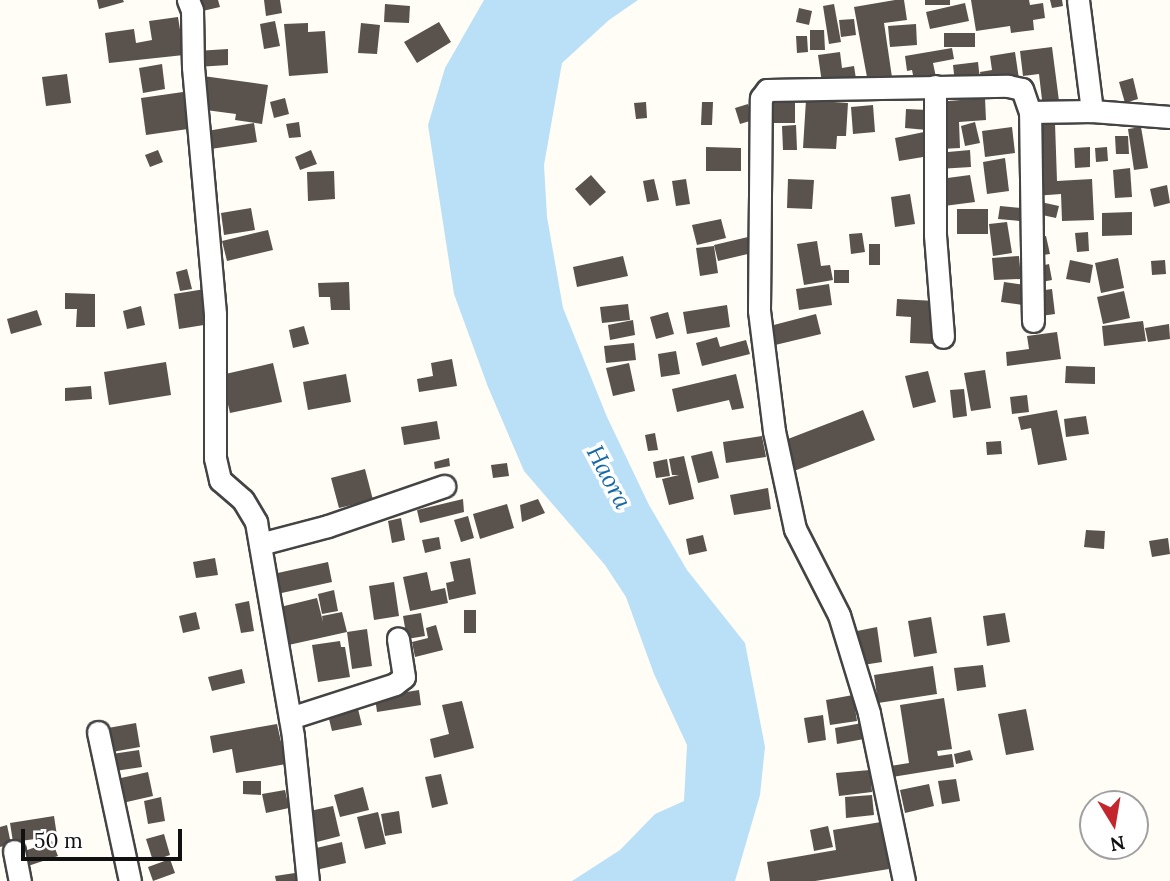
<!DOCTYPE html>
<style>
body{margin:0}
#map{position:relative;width:1170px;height:881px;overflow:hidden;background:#fffdf5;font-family:Lora,serif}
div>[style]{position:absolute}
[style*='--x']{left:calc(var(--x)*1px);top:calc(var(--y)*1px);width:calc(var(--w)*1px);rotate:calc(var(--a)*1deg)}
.water>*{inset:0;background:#b9e0f7}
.building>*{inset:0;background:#5a524d}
.roads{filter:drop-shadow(2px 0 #444) drop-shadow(-2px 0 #444) drop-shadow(0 2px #444) drop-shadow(0 -2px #444)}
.street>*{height:21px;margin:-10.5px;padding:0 10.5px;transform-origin:10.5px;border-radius:10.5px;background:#fff}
span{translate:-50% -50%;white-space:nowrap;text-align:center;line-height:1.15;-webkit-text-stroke:7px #fff;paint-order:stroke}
.water-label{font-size:24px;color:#1768a6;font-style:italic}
.north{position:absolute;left:1079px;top:790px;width:70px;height:70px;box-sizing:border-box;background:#fff;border:2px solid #a0a0a0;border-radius:50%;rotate:169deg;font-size:19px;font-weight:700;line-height:28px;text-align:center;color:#111}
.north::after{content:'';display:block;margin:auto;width:24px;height:32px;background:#c4262e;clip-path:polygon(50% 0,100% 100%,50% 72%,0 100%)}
.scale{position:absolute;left:21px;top:829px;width:161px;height:32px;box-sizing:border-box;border:4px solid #111;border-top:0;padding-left:9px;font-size:21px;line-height:24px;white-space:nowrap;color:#111;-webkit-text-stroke:5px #fff;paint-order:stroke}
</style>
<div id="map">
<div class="water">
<i style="clip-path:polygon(484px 0,638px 0,609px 20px,562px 63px,544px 165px,547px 217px,563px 308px,607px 417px,649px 505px,687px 570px,745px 643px,765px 747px,760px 795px,735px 881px,572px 881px,620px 850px,655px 814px,684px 801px,687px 745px,654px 674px,626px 597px,605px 565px,524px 471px,488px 387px,454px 294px,428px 125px,445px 68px)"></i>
</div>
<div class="building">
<i style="clip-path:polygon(97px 0,123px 0,124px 2px,99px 9px)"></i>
<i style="clip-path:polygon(195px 0,218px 0,220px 7px,198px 12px)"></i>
<i style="clip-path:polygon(264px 0,280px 0,282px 13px,266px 16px)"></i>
<i style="clip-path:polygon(895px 0,904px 0,907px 20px,884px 23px,893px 84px,869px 88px,854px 7px)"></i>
<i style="clip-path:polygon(925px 0,950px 0,950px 5px,925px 5px)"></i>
<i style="clip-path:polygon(971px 0,1029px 0,1030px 5px,1043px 3px,1045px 18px,1033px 20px,1034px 30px,1011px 33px,1010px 26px,976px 31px)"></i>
<i style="clip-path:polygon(1050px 0,1062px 0,1063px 6px,1052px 8px)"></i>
<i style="clip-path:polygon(965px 3px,969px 21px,930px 29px,926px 12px)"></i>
<i style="clip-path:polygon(385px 4px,410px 6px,409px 23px,384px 22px)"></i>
<i style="clip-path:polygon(834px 4px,841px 42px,829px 44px,823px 6px)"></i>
<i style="clip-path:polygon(799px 8px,812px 11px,809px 25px,796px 22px)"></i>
<i style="clip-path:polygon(178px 17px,184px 55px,109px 63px,105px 33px,134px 29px,136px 43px,152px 40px,149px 21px)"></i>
<i style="clip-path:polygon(854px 19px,856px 35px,841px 37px,839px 20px)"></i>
<i style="clip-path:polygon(275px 21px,280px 46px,264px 49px,260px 24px)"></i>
<i style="clip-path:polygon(439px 22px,451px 42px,417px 63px,404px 42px)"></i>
<i style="clip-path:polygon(308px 23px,308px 32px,325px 31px,328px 73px,289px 76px,284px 24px)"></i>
<i style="clip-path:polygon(361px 23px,380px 25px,377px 54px,358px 53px)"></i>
<i style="clip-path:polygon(916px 24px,917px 45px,890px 47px,888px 26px)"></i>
<i style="clip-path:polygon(810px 30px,824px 30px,825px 50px,810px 50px)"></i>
<i style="clip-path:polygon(944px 33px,975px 33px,975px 47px,944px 47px)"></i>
<i style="clip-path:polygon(796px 36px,807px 36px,808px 52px,797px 53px)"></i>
<i style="clip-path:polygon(1052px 47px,1059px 101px,1080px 99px,1081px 113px,1044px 117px,1039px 74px,1023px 76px,1020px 51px)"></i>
<i style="clip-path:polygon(952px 48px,954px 59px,933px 63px,937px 82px,915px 85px,912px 70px,907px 71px,905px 56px)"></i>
<i style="clip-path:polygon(228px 49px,228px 65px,197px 67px,196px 51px)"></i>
<i style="clip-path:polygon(840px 52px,842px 68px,854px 66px,857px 85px,823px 90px,818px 55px)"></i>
<i style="clip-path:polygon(1015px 52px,1020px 86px,983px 91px,980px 72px,992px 70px,990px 56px)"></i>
<i style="clip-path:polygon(978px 62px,981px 89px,956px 92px,953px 65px)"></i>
<i style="clip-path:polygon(162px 64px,165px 89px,143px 93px,139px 68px)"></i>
<i style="clip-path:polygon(67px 74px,71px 103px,46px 106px,42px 77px)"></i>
<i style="clip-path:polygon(203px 76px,268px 85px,262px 124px,235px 120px,236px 114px,198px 109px)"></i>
<i style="clip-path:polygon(1133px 78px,1138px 99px,1125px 103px,1119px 82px)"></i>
<i style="clip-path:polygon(183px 92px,188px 129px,146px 135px,141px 98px)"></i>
<i style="clip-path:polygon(285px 98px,289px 114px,274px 118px,270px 102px)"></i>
<i style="clip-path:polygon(985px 98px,986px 120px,959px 122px,960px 148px,940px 149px,936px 102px)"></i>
<i style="clip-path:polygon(764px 100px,795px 100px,795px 123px,764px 123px)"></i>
<i style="clip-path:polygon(806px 100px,848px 103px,846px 136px,837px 136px,836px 149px,803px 148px)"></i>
<i style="clip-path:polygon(646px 102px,647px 118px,636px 119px,634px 103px)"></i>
<i style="clip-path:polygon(702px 102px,713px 102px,712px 125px,701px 125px)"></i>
<i style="clip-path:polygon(748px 104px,753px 120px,740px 124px,735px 108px)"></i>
<i style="clip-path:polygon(873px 105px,875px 132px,853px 134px,851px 107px)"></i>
<i style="clip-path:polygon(906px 109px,928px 110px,927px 130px,905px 128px)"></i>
<i style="clip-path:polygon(299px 122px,301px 137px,289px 138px,286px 124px)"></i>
<i style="clip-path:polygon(975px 122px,980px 143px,965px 146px,961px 126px)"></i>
<i style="clip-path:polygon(254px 123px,257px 142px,204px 150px,201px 132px)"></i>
<i style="clip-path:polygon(1055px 123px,1057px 181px,1092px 179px,1094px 220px,1062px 221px,1061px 194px,1034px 196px,1031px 124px)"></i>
<i style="clip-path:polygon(796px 125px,797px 150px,783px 150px,782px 126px)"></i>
<i style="clip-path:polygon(1012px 127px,1015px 153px,985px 157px,982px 131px)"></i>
<i style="clip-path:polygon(1141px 127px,1148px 168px,1134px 170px,1128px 129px)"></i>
<i style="clip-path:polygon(924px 132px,929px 156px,899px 161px,895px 138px)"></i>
<i style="clip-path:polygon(1115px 136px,1128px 136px,1129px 154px,1116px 154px)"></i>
<i style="clip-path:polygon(706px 147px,741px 148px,741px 171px,706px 171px)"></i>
<i style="clip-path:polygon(1090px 147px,1090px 167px,1075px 168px,1074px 148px)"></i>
<i style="clip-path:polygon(1107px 147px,1108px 161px,1096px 162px,1095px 148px)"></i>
<i style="clip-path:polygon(158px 150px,163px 162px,150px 167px,145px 155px)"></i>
<i style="clip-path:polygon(311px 150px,317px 164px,300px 170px,295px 157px)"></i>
<i style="clip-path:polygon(970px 150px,971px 167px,938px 169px,937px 153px)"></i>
<i style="clip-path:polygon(1005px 158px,1009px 191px,987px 194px,983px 162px)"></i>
<i style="clip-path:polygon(1130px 168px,1132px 197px,1115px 198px,1113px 170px)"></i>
<i style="clip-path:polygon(334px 171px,335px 199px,308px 201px,307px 172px)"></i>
<i style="clip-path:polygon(591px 175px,606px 192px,590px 206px,575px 189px)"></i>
<i style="clip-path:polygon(970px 175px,975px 202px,944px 206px,940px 179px)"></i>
<i style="clip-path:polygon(654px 179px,659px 200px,647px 202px,643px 181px)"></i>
<i style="clip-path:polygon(686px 179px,690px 204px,676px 206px,672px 181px)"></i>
<i style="clip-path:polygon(788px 179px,814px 180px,812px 209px,787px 208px)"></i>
<i style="clip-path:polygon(1167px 185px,1170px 203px,1154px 207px,1150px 189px)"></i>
<i style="clip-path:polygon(910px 194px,915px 224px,895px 227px,891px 197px)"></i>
<i style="clip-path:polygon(1036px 201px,1059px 206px,1056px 218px,1033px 213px)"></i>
<i style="clip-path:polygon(1000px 206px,1021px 208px,1020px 221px,998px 219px)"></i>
<i style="clip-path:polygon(251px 208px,255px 230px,224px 235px,221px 213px)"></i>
<i style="clip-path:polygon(957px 209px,988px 209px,988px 234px,957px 234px)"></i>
<i style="clip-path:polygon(1132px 212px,1132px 235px,1102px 236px,1102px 213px)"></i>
<i style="clip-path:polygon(721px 219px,726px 238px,697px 245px,692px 225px)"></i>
<i style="clip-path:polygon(1007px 222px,1012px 253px,993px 256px,989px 224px)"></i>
<i style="clip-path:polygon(268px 230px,273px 250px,227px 261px,222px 241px)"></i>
<i style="clip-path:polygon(1088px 232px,1089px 251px,1077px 252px,1075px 233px)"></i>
<i style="clip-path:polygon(862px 233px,865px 252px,851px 254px,849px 234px)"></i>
<i style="clip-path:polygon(1046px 236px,1050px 254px,1036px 256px,1033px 238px)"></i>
<i style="clip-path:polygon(748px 237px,752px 253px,718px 261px,714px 245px)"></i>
<i style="clip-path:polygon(817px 241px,821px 266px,830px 265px,833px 280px,804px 285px,797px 244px)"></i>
<i style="clip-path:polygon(869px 244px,880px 244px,880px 265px,869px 265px)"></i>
<i style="clip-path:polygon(714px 246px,718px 273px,700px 276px,696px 248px)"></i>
<i style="clip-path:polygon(623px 256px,628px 276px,577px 287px,573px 267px)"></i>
<i style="clip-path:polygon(1019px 256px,1021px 279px,994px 280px,992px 258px)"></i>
<i style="clip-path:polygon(1118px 258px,1124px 288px,1101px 293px,1095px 263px)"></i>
<i style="clip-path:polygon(1070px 260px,1093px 265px,1090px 283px,1066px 279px)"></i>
<i style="clip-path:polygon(1165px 260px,1166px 274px,1152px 275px,1151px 261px)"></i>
<i style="clip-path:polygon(1049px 264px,1052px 280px,1036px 283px,1032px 268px)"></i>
<i style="clip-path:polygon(187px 269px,192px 289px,180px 291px,176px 272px)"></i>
<i style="clip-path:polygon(834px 270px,849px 270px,849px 283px,834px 283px)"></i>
<i style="clip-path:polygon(349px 282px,350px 310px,331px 310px,330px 297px,319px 297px,318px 283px)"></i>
<i style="clip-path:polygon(1004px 282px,1026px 285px,1023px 305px,1001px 302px)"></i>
<i style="clip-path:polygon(829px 284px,832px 305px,799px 310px,796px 289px)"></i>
<i style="clip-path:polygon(205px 289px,210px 324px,179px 329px,174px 294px)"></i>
<i style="clip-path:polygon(1052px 289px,1055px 314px,1034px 317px,1031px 292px)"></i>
<i style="clip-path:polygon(1124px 291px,1130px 318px,1103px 324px,1097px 297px)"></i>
<i style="clip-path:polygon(65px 293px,95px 294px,95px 327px,76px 327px,77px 309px,65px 309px)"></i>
<i style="clip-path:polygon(897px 299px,936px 301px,934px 344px,910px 343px,911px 317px,896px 316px)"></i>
<i style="clip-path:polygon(628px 304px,630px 320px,602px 323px,600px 307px)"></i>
<i style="clip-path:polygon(727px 305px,730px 327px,687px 334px,683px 312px)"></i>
<i style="clip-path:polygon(141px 306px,145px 325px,127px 329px,123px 311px)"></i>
<i style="clip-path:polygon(37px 310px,42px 325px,11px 334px,7px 319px)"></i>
<i style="clip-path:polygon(668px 312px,674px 334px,656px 339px,650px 317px)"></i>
<i style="clip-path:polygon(816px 314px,821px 334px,771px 346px,766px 327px)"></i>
<i style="clip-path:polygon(633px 320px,635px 335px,610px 340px,608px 325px)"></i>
<i style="clip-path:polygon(1143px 321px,1146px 341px,1104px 346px,1102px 326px)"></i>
<i style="clip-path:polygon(1169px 324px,1170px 339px,1148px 342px,1145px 328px)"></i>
<i style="clip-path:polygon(304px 326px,309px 344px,293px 348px,289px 330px)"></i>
<i style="clip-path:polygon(1057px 332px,1061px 359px,1007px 366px,1006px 352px,1029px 349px,1027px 336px)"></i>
<i style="clip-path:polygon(717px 337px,720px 347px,746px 340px,750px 354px,702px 366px,696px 343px)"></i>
<i style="clip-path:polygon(634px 343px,636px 360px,606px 363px,604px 346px)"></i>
<i style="clip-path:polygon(676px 351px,680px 374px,661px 377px,658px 354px)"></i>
<i style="clip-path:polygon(452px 359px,457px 386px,419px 392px,417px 379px,433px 376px,431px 363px)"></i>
<i style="clip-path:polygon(166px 362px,171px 395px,109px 405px,104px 372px)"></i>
<i style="clip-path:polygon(273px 363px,282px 402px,230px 413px,221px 375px)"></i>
<i style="clip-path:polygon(629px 363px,635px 391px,613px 396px,606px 368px)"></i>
<i style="clip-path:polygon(1066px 366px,1095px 367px,1095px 384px,1065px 383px)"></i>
<i style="clip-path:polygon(985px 370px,991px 408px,971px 411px,964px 373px)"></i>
<i style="clip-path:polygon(928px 371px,936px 402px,913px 408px,905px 376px)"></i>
<i style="clip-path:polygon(346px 374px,351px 402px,308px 410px,303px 382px)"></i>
<i style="clip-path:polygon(736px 374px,744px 408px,732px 410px,729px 400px,677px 412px,672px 389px)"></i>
<i style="clip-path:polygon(91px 386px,92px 399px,65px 401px,65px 388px)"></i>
<i style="clip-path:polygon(964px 389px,967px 416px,953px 418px,950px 390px)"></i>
<i style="clip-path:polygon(1027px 395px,1029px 412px,1012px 414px,1010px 397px)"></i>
<i style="clip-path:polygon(863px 410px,875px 440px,786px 474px,775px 444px)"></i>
<i style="clip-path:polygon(1057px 410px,1067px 460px,1038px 465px,1031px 428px,1021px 430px,1018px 417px)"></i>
<i style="clip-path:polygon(1086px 416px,1089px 434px,1066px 437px,1064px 419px)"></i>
<i style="clip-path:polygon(437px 421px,440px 439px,404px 445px,401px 427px)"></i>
<i style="clip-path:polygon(655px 433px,658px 450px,648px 451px,645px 435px)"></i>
<i style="clip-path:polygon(762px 436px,766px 457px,726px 463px,723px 442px)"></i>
<i style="clip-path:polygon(1001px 441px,1002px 454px,987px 455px,986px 442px)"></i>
<i style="clip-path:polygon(712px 451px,719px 478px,698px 483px,691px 456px)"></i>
<i style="clip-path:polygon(684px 456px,694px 499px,669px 505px,662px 479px,679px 475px,672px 475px,669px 459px)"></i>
<i style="clip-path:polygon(449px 458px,450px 466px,435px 469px,434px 462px)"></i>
<i style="clip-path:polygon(667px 459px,670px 476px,656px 478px,653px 462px)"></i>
<i style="clip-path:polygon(507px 463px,509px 476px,493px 478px,491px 465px)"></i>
<i style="clip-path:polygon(365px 469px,373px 500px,339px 508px,331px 478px)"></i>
<i style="clip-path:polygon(768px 488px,771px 509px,734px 515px,730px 495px)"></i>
<i style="clip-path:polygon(463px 499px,464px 512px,420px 523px,417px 510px)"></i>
<i style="clip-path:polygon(538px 499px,545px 513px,522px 522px,520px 505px)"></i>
<i style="clip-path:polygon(507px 504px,514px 528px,480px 539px,473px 514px)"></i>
<i style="clip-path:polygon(468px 516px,474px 538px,461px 542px,454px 520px)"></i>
<i style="clip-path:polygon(401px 518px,405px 540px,392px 543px,388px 521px)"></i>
<i style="clip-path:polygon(1086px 530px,1105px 531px,1104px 549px,1084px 547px)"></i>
<i style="clip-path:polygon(703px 535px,707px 551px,689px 555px,686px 539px)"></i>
<i style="clip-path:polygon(439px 537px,441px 549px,425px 553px,422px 540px)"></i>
<i style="clip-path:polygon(1168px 538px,1170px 554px,1152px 557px,1149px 541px)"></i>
<i style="clip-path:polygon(215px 558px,218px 575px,196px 578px,193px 562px)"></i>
<i style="clip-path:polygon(470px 558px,476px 594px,449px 600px,446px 583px,454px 581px,450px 562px)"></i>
<i style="clip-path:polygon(328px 562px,332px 582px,277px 594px,273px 574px)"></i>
<i style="clip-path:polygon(427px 572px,431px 591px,445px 588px,448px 603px,410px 611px,403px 577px)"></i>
<i style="clip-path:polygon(394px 582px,399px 616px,374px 620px,369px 586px)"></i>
<i style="clip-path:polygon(334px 590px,338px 611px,322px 614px,318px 594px)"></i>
<i style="clip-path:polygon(317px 598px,323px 622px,322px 616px,342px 612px,347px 632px,367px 629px,372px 666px,352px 669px,347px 632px,284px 646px,276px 608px)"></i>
<i style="clip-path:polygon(249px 601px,254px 631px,241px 633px,235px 604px)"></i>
<i style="clip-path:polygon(464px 610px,476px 610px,476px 633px,464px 633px)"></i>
<i style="clip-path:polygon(196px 612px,200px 629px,183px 633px,179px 616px)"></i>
<i style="clip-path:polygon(421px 613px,425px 636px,407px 639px,403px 616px)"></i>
<i style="clip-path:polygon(1005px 613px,1010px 642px,987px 646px,983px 616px)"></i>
<i style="clip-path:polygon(931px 617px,937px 653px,914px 657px,908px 621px)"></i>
<i style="clip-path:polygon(436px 625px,443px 650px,415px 657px,412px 642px,428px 638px,426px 628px)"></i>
<i style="clip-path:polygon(877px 627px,882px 662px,863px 665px,857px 631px)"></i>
<i style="clip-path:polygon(340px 641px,341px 647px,345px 647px,350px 677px,318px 682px,312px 645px)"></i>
<i style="clip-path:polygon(983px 665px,986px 687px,957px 691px,954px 668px)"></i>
<i style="clip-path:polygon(933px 666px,937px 694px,878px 703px,874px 675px)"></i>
<i style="clip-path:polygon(242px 669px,245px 683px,212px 691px,208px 677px)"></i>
<i style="clip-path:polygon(419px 690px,421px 705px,377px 712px,375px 697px)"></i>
<i style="clip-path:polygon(853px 695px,857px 721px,830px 725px,826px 700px)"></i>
<i style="clip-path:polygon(944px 698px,952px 749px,937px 751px,938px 756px,952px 754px,954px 767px,886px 778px,884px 767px,909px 763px,900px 705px)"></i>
<i style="clip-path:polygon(462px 701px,474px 748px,434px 758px,430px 739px,449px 734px,442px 705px)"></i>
<i style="clip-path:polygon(358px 709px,362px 725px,332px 731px,328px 715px)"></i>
<i style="clip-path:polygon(1026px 709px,1034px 750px,1006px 755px,998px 714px)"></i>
<i style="clip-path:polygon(823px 715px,826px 740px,808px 743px,804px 718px)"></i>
<i style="clip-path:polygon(136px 723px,140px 747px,112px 752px,108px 728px)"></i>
<i style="clip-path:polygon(862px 723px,864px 739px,837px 744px,835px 728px)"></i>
<i style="clip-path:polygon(277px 724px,286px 764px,236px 773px,232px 749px,213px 753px,210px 736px)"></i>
<i style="clip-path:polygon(139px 750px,142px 767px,115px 771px,112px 754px)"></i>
<i style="clip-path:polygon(970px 750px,973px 760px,956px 764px,954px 754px)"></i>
<i style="clip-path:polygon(870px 770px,872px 792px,839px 796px,836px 773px)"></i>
<i style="clip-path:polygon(148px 772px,153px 796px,118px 804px,112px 780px)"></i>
<i style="clip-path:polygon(441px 774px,448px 804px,432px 808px,425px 777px)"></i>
<i style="clip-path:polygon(956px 779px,960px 801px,942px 804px,938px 781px)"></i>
<i style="clip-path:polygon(243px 781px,261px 781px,261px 795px,243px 794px)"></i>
<i style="clip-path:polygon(929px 784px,934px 806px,905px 813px,900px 790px)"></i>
<i style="clip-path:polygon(363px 787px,369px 810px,340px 817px,334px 795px)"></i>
<i style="clip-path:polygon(285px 790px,289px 808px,266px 813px,262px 794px)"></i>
<i style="clip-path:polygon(872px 795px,874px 815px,846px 818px,845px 797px)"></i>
<i style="clip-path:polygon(161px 797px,165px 821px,148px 824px,144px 801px)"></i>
<i style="clip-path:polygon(333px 806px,340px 836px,313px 843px,305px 812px)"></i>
<i style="clip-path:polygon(399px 811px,402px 833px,385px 836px,381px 814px)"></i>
<i style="clip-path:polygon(378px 812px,386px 844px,365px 849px,357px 817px)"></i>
<i style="clip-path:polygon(54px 816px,57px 836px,13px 842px,10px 823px)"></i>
<i style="clip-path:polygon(881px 822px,889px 869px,815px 881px,770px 881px,767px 862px,836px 850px,833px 830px)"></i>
<i style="clip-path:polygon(7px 825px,11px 844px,0 847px,0 827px)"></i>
<i style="clip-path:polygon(828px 826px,833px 847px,814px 851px,810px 830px)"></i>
<i style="clip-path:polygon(164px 834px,170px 855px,153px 861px,146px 839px)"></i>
<i style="clip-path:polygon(52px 841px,58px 856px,28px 866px,22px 852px)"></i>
<i style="clip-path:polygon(342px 842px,346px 863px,316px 870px,312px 849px)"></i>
<i style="clip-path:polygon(170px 859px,175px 873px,153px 881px,148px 867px)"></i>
<i style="clip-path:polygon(295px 873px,296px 881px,276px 881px,275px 876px)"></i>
</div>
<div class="roads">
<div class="street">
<i style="--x:188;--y:0;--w:11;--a:68"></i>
<i style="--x:192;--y:10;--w:57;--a:89"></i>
<i style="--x:193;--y:67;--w:248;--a:84.9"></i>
<i style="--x:215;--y:314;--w:144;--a:90"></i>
<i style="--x:215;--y:458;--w:23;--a:77"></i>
<i style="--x:220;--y:480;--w:30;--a:41"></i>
<i style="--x:243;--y:500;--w:26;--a:59"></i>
<i style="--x:256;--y:522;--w:218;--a:80.2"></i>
<i style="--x:293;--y:737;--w:145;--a:84.1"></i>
<i style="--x:1078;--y:0;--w:112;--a:82.8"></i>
<i style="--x:935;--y:86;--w:149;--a:90"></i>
<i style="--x:935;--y:235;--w:102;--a:85.5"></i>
<i style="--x:1033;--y:321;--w:209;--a:-90.8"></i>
<i style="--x:1030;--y:112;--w:62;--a:-0.9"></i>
<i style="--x:1092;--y:111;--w:78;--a:4.4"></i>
<i style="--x:260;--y:544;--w:70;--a:-14.8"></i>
<i style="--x:328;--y:526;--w:123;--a:-19"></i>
<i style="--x:290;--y:718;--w:110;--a:-17.9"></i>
<i style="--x:395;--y:684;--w:11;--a:-38"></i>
<i style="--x:404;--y:677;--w:39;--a:-99"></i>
<i style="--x:98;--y:732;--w:152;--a:77.9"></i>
<i style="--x:14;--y:851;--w:31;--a:79"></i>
<i style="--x:904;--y:881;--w:172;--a:-101.8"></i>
<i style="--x:869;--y:713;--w:102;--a:-107"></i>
<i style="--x:839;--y:615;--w:97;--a:-117.1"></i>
<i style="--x:795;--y:529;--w:100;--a:-102.1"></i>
<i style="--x:774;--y:431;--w:122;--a:-97.1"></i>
<i style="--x:759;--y:310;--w:212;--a:-89.5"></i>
<i style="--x:761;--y:98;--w:10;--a:-53"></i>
<i style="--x:767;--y:90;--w:241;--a:-1"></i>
<i style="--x:1008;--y:86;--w:14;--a:12"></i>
<i style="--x:1022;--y:89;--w:24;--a:71"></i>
</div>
</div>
<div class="water-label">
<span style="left:609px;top:477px;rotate:62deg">Haora</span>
</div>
<div class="north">N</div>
<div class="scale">50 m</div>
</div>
